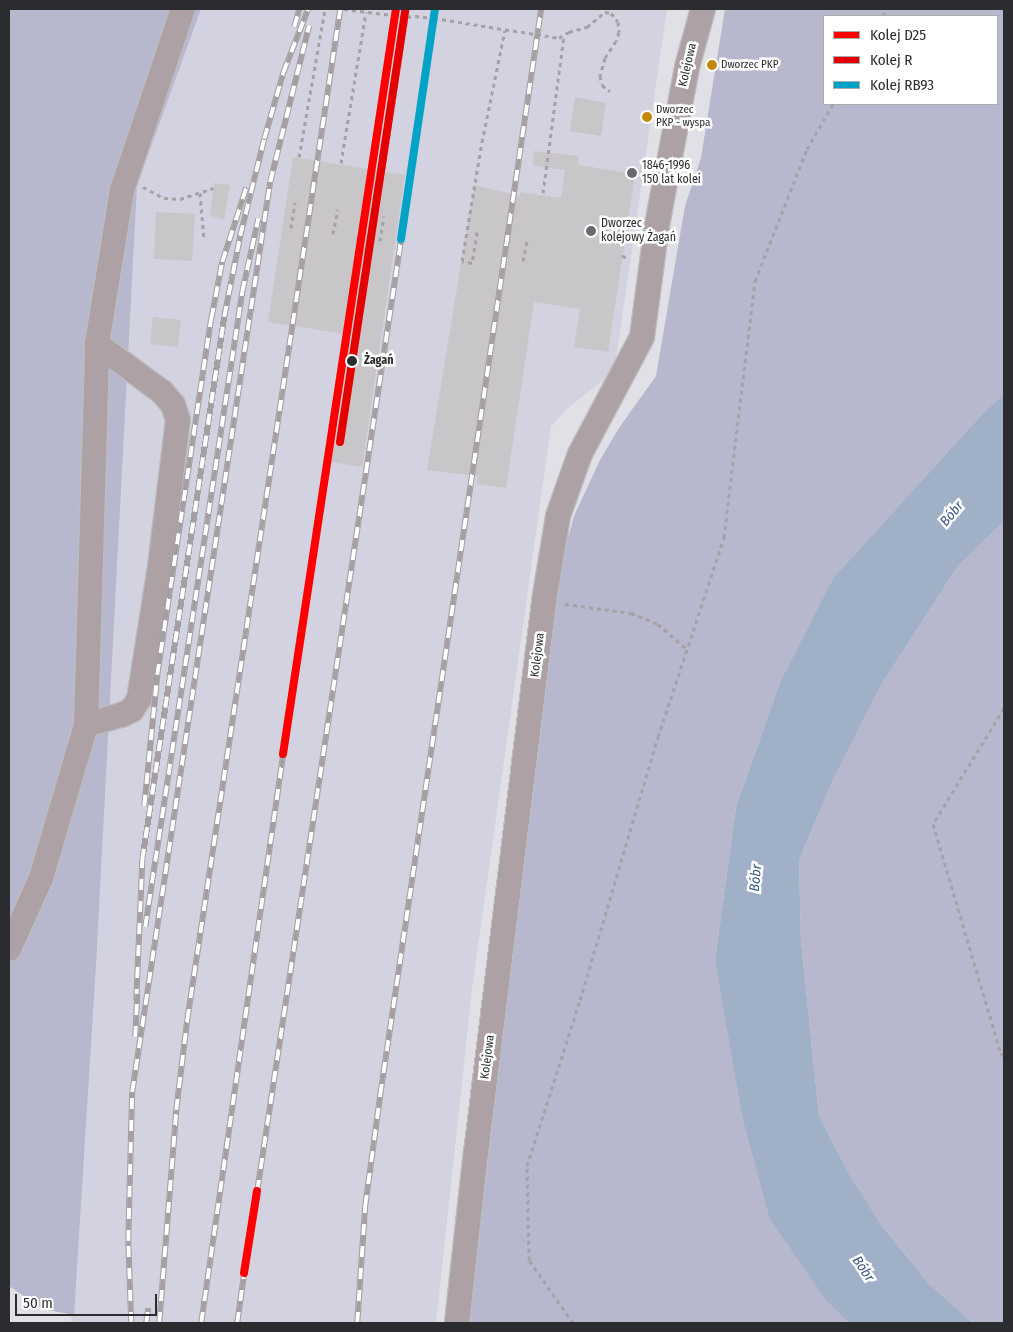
<!DOCTYPE html>
<meta charset="utf-8">
<style>
body{margin:0}
#map{position:relative;width:1013px;height:1332px;overflow:hidden;background:#e0e0e6;font-family:"Fira Sans Condensed",sans-serif}
div>[style]{position:absolute}
[style*='--x']{left:calc(var(--x)*1px);top:calc(var(--y)*1px);width:calc(var(--w)*1px);rotate:calc(var(--a)*1deg)}
.built>*{inset:0;background:#d2d2e0}
.forest>*{inset:0;background:#b7b7ce}
.water>*{inset:0;background:#a0b0c7}
.building>*{inset:0;background:#c8c6c8}
.path>*{height:3px;margin-top:-1.5px;transform-origin:0;background:repeating-linear-gradient(90deg,#a7a0a4 0 4px,transparent 0 8px)}
.roads{filter:drop-shadow(1px 0 #bdbdc1) drop-shadow(-1px 0 #bdbdc1) drop-shadow(0 1px #bdbdc1) drop-shadow(0 -1px #bdbdc1)}
.minor>*{height:24px;margin:-12px;padding:0 12px;transform-origin:12px;border-radius:12px;background:#ada1a5}
.rail>*{height:5.5px;margin-top:-2.75px;transform-origin:0;background:repeating-linear-gradient(90deg,#fff 0 11px,#a59fa3 0 22px);box-sizing:border-box;border-block:1px solid #a59fa3}
.rail-1>*{height:8px;margin:-4px;padding:0 4px;transform-origin:4px;border-radius:4px;background:#f00}
.rail-2>*{height:8px;margin:-4px;padding:0 4px;transform-origin:4px;border-radius:4px;background:#e50000}
.rail-3>*{height:8px;margin:-4px;padding:0 4px;transform-origin:4px;border-radius:4px;background:#02a3c6}
.dots>*{width:14px;height:14px;translate:-50% -50%;box-sizing:border-box;border:2px solid #fff;border-radius:50%}
span{translate:-50% -50%;white-space:nowrap;text-align:center;line-height:1.15;-webkit-text-stroke:5px #fff;paint-order:stroke}
.bus-label{font-size:11px;color:#2b2c30}
.left{translate:0 -50%;text-align:left}
.street-label{font-size:12px;color:#2b2c30}
.poi-label{font-size:12px;color:#2b2c30}
.stop-label{font-size:12px;color:#2b2c30;font-weight:700}
.water-label{font-size:14px;color:#385784;font-style:italic}
.frame{position:absolute;inset:0;border:10px solid #2b2c30;pointer-events:none}
.legend{position:absolute;left:823px;top:15px;width:175px;height:90px;box-sizing:border-box;background:#fff;border:1px solid #aaabac;margin:0;padding:6px 9px;list-style:none;font-size:15px;color:#2b2c30}
.legend li{display:flex;align-items:center;gap:10px;height:25px}
.legend b{width:25px;border:1px solid #aaabac}
.scale{position:absolute;left:15px;top:1294px;width:142px;height:22px;box-sizing:border-box;border:2px solid #2b2c30;border-top:0;padding-left:6px;font-size:15px;line-height:18px;white-space:nowrap;color:#2b2c30;-webkit-text-stroke:4px #fff;paint-order:stroke}
</style>
<div id="map">
<div class="built">
<i style="clip-path:polygon(192px 9px,667px 9px,614px 372px,569px 407px,551px 426px,472px 989px,436px 1323px,71px 1323px,128px 201px)"></i>
</div>
<div class="forest">
<i style="clip-path:polygon(9px 9px,201px 9px,137px 185px,96px 965px,74px 1315px,43px 1309px,9px 1286px)"></i>
<i style="clip-path:polygon(evenodd,725px 9px,1004px 9px,1004px 394px,984px 412px,833px 578px,780px 682px,736px 807px,715px 960px,828px 1303px,849px 1323px,465px 1323px,533px 762px,564px 553px,574px 516px,600px 460px,619px 428px,656px 376px,685px 206px,701px 158px,725px 9px,824px 16px,997px 16px,997px 104px,824px 104px,824px 16px)"></i>
<i style="clip-path:polygon(1004px 521px,1004px 1323px,973px 1323px,929px 1284px,882px 1226px,848px 1172px,819px 1116px,801px 941px,799px 860px,833px 780px,881px 685px,958px 566px)"></i>
</div>
<div class="water">
<i style="clip-path:polygon(1004px 394px,1004px 521px,958px 566px,881px 685px,833px 780px,799px 860px,801px 941px,819px 1116px,848px 1172px,882px 1226px,929px 1284px,973px 1323px,849px 1323px,828px 1303px,770px 1219px,743px 1120px,715px 960px,736px 807px,780px 682px,833px 578px,984px 412px)"></i>
</div>
<div class="building">
<i style="clip-path:polygon(575px 97px,606px 103px,601px 136px,570px 131px)"></i>
<i style="clip-path:polygon(534px 151px,579px 156px,578px 165px,635px 174px,608px 352px,574px 347px,580px 309px,534px 302px,506px 488px,477px 484px,478px 476px,427px 470px,474px 185px,520px 196px,520px 192px,561px 198px,565px 170px,533px 165px)"></i>
<i style="clip-path:polygon(293px 157px,405px 175px,362px 467px,332px 462px,351px 335px,268px 322px)"></i>
<i style="clip-path:polygon(214px 183px,230px 185px,224px 219px,210px 216px)"></i>
<i style="clip-path:polygon(156px 212px,195px 214px,192px 261px,154px 259px)"></i>
<i style="clip-path:polygon(153px 317px,181px 320px,178px 347px,150px 344px)"></i>
</div>
<div class="path">
<i style="--x:344;--y:9;--w:64;--a:7.2"></i>
<i style="--x:407;--y:17;--w:8;--a:-7"></i>
<i style="--x:415;--y:16;--w:19;--a:6"></i>
<i style="--x:434;--y:18;--w:127;--a:9.1"></i>
<i style="--x:559;--y:38;--w:12;--a:-31"></i>
<i style="--x:569;--y:32;--w:19;--a:-16"></i>
<i style="--x:587;--y:27;--w:23;--a:-40"></i>
<i style="--x:605;--y:12;--w:6;--a:9"></i>
<i style="--x:611;--y:13;--w:11;--a:52"></i>
<i style="--x:618;--y:22;--w:10;--a:84"></i>
<i style="--x:619;--y:32;--w:9;--a:108"></i>
<i style="--x:616;--y:41;--w:20;--a:123"></i>
<i style="--x:605;--y:58;--w:19;--a:106"></i>
<i style="--x:600;--y:76;--w:9;--a:77"></i>
<i style="--x:602;--y:85;--w:10;--a:37"></i>
<i style="--x:883;--y:16;--w:9;--a:-54"></i>
<i style="--x:299;--y:157;--w:150;--a:-80"></i>
<i style="--x:341;--y:163;--w:153;--a:-80.6"></i>
<i style="--x:384;--y:169;--w:154;--a:-81.4"></i>
<i style="--x:143;--y:187;--w:24;--a:28"></i>
<i style="--x:164;--y:198;--w:16;--a:4"></i>
<i style="--x:180;--y:199;--w:35;--a:-18"></i>
<i style="--x:200;--y:193;--w:47;--a:85.1"></i>
<i style="--x:543;--y:193;--w:159;--a:-82.4"></i>
<i style="--x:291;--y:228;--w:26;--a:-81"></i>
<i style="--x:477;--y:232;--w:31;--a:99"></i>
<i style="--x:472;--y:263;--w:10;--a:-169"></i>
<i style="--x:462;--y:261;--w:121;--a:-80.5"></i>
<i style="--x:482;--y:142;--w:114;--a:-78.4"></i>
<i style="--x:333;--y:234;--w:25;--a:-79"></i>
<i style="--x:380;--y:241;--w:25;--a:-81"></i>
<i style="--x:622;--y:256;--w:5;--a:11"></i>
<i style="--x:523;--y:261;--w:21;--a:-79"></i>
<i style="--x:565;--y:604;--w:67;--a:7.8"></i>
<i style="--x:631;--y:613;--w:29;--a:22"></i>
<i style="--x:658;--y:624;--w:38;--a:41"></i>
<i style="--x:1004;--y:708;--w:136;--a:121.5"></i>
<i style="--x:933;--y:824;--w:239;--a:73.5"></i>
<i style="--x:1001;--y:1053;--w:5;--a:53"></i>
<i style="--x:573;--y:1323;--w:77;--a:-124.9"></i>
<i style="--x:529;--y:1260;--w:94;--a:-91.2"></i>
<i style="--x:527;--y:1166;--w:174;--a:-72.3"></i>
<i style="--x:580;--y:1000;--w:274;--a:-73.5"></i>
<i style="--x:658;--y:737;--w:211;--a:-71.7"></i>
<i style="--x:724;--y:537;--w:258;--a:-83.1"></i>
<i style="--x:755;--y:281;--w:142;--a:-68.5"></i>
<i style="--x:807;--y:149;--w:52;--a:-60"></i>
</div>
<div class="roads">
<div class="minor">
<i style="--x:86;--y:725;--w:37;--a:-16"></i>
<i style="--x:122;--y:715;--w:11;--a:-27"></i>
<i style="--x:132;--y:710;--w:13;--a:-58"></i>
<i style="--x:139;--y:699;--w:135;--a:-81"></i>
<i style="--x:160;--y:566;--w:147;--a:-83"></i>
<i style="--x:178;--y:420;--w:16;--a:-108"></i>
<i style="--x:173;--y:405;--w:17;--a:-130"></i>
<i style="--x:162;--y:392;--w:81;--a:-143.6"></i>
<i style="--x:9;--y:949;--w:78;--a:-65.7"></i>
<i style="--x:41;--y:878;--w:159;--a:-73.6"></i>
<i style="--x:86;--y:725;--w:381;--a:-88.3"></i>
<i style="--x:97;--y:344;--w:156;--a:-80.8"></i>
<i style="--x:122;--y:190;--w:191;--a:-71.4"></i>
<i style="--x:457;--y:1323;--w:172;--a:-83.7"></i>
<i style="--x:476;--y:1152;--w:555;--a:-82.96"></i>
<i style="--x:544;--y:601;--w:86;--a:-80.6"></i>
<i style="--x:558;--y:516;--w:66;--a:-70.5"></i>
<i style="--x:580;--y:454;--w:132;--a:-62.1"></i>
<i style="--x:642;--y:337;--w:113;--a:-82.4"></i>
<i style="--x:657;--y:225;--w:161;--a:-79.2"></i>
<i style="--x:687;--y:67;--w:60;--a:-74.6"></i>
</div>
</div>
<div class="rail">
<i style="--x:294;--y:27;--w:19;--a:-74"></i>
<i style="--x:144;--y:806;--w:132;--a:-84.3"></i>
<i style="--x:157;--y:675;--w:360;--a:-81.4"></i>
<i style="--x:211;--y:319;--w:58;--a:-79.1"></i>
<i style="--x:222;--y:262;--w:78;--a:-72"></i>
<i style="--x:145;--y:927;--w:642;--a:-81.31"></i>
<i style="--x:242;--y:292;--w:75;--a:-77.6"></i>
<i style="--x:136;--y:1000;--w:140;--a:-87.5"></i>
<i style="--x:142;--y:860;--w:549;--a:-81.41"></i>
<i style="--x:224;--y:317;--w:83;--a:-78.8"></i>
<i style="--x:240;--y:236;--w:100;--a:-76.1"></i>
<i style="--x:264;--y:139;--w:69;--a:-73.9"></i>
<i style="--x:283;--y:73;--w:69;--a:-68.7"></i>
<i style="--x:135;--y:1037;--w:43;--a:-87.3"></i>
<i style="--x:257;--y:1191;--w:963;--a:-81.4"></i>
<i style="--x:131;--y:1323;--w:82;--a:-92.1"></i>
<i style="--x:128;--y:1241;--w:149;--a:-88.5"></i>
<i style="--x:132;--y:1092;--w:920;--a:-81.38"></i>
<i style="--x:270;--y:182;--w:161;--a:-76"></i>
<i style="--x:146;--y:1323;--w:15;--a:-82"></i>
<i style="--x:159;--y:1323;--w:214;--a:-85.4"></i>
<i style="--x:176;--y:1110;--w:91;--a:-83"></i>
<i style="--x:187;--y:1020;--w:1023;--a:-81.39"></i>
<i style="--x:201;--y:1323;--w:575;--a:-81.8"></i>
<i style="--x:237;--y:1323;--w:50;--a:-82"></i>
<i style="--x:357;--y:1323;--w:117;--a:-86.1"></i>
<i style="--x:365;--y:1206;--w:112;--a:-82.3"></i>
<i style="--x:380;--y:1095;--w:1098;--a:-81.57"></i>
</div>
<div class="rail-1">
<i style="--x:283;--y:754;--w:754;--a:-81.38"></i>
<i style="--x:244;--y:1273;--w:83;--a:-81"></i>
</div>
<div class="rail-2">
<i style="--x:340;--y:442;--w:437;--a:-81.4"></i>
</div>
<div class="rail-3">
<i style="--x:401;--y:239;--w:232;--a:-81.6"></i>
</div>
<div class="dots">
<i style="left:712px;top:65px;background:#c4880c"></i>
<i style="left:647px;top:117px;background:#c4880c"></i>
<i style="left:632px;top:173px;background:#6a6b70"></i>
<i style="left:591px;top:231px;background:#6a6b70"></i>
<i style="left:352px;top:361px;background:#2b2c30"></i>
</div>
<div class="bus-label">
<span class="left" style="left:721px;top:65px">Dworzec PKP</span>
<span class="left" style="left:656px;top:117px">Dworzec<br>PKP - wyspa</span>
</div>
<div class="street-label">
<span style="left:688px;top:65px;rotate:-77deg">Kolejowa</span>
<span style="left:538px;top:655px;rotate:-83deg">Kolejowa</span>
<span style="left:488px;top:1057px;rotate:-83deg">Kolejowa</span>
</div>
<div class="poi-label">
<span class="left" style="left:642px;top:173px">1846-1996<br>150 lat kolei</span>
<span class="left" style="left:601px;top:231px">Dworzec<br>kolejowy Żagań</span>
</div>
<div class="stop-label">
<span class="left" style="left:364px;top:361px">Żagań</span>
</div>
<div class="water-label">
<span style="left:952px;top:514px;rotate:-50deg">Bóbr</span>
<span style="left:756px;top:878px;rotate:-85deg">Bóbr</span>
<span style="left:863px;top:1269px;rotate:56deg">Bóbr</span>
</div>
<div class="frame"></div>
<ul class="legend">
<li><b style="height:6px;background:#f00"></b>Kolej D25</li>
<li><b style="height:6px;background:#e50000"></b>Kolej R</li>
<li><b style="height:6px;background:#02a3c6"></b>Kolej RB93</li>
</ul>
<div class="scale">50 m</div>
</div>
